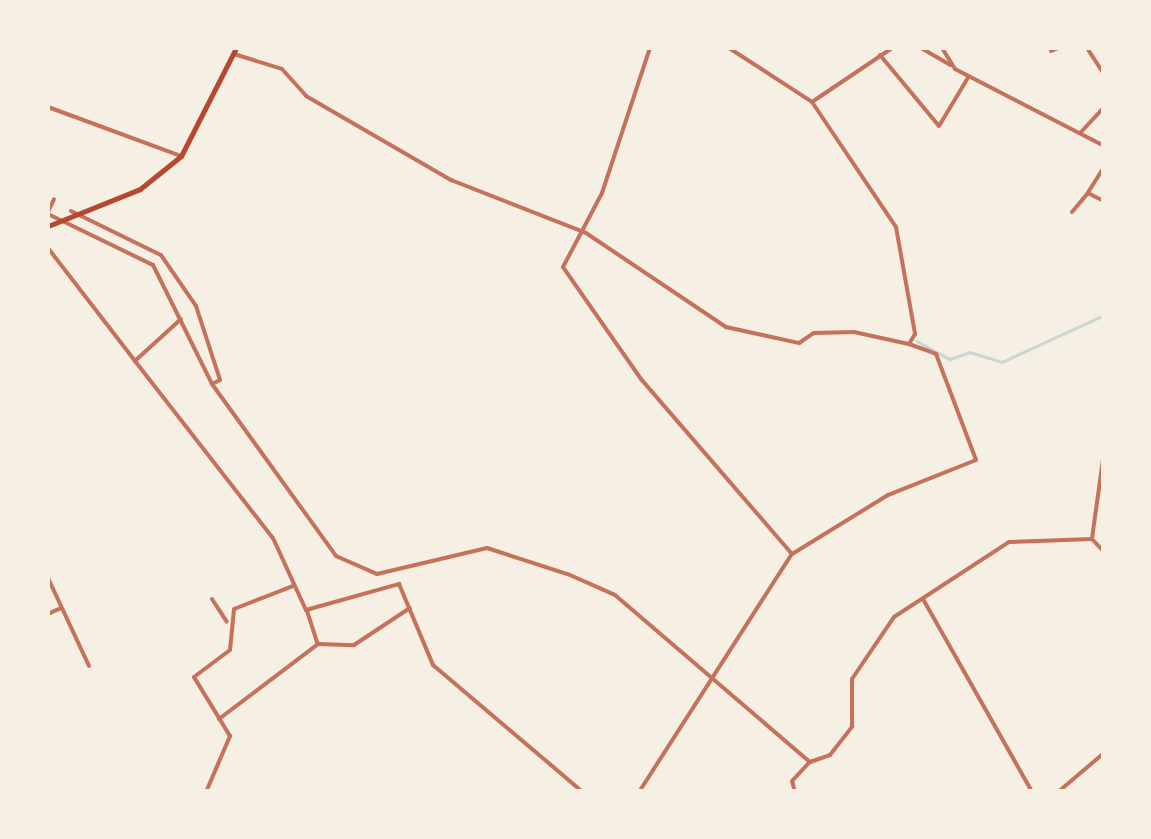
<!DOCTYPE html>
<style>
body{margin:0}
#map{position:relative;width:1151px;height:839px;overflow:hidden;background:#f6efe4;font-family:"Open Sans",sans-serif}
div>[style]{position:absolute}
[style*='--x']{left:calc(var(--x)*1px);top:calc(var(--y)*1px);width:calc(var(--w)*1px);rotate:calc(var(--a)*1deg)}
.stream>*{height:2.5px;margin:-1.25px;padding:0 1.25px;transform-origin:1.25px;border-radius:1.25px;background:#c9d6d2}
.minor>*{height:4px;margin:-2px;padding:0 2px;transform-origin:2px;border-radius:2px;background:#c5725c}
.secondary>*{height:5px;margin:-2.5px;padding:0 2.5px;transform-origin:2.5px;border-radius:2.5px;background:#b5482f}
span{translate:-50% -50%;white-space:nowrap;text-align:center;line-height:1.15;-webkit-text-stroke:10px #f6efe4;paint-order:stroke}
.frame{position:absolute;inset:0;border:50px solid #f6efe4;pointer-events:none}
</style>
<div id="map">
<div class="stream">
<i style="--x:917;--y:341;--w:38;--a:29"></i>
<i style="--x:950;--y:359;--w:21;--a:-19"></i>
<i style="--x:970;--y:352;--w:34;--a:17"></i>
<i style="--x:1002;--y:362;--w:112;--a:-24.7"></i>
</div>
<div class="minor">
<i style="--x:729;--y:48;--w:99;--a:33"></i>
<i style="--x:812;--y:102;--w:151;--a:56.1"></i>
<i style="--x:896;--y:227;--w:109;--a:79.9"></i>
<i style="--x:915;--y:334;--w:12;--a:121"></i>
<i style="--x:909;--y:344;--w:29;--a:20"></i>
<i style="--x:936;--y:354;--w:113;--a:69.3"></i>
<i style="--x:976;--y:460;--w:95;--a:158.3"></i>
<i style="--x:888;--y:495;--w:113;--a:148.4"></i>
<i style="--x:921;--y:48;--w:34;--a:30"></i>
<i style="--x:942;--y:48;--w:25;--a:58"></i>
<i style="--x:955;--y:69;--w:168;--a:27.3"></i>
<i style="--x:1087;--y:48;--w:31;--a:57"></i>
<i style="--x:1051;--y:51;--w:8;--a:-23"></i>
<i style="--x:234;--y:54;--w:50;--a:17.4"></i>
<i style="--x:282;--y:69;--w:36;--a:48"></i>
<i style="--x:306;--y:96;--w:168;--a:30.1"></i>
<i style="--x:451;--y:180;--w:145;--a:21.4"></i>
<i style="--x:586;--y:233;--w:169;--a:33.9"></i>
<i style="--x:726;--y:327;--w:75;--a:12.4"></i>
<i style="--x:799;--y:343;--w:18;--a:-34"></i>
<i style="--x:814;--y:333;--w:40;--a:-1.4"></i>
<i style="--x:854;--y:332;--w:56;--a:12.3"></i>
<i style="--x:880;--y:55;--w:92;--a:50.3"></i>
<i style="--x:939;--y:126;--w:58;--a:-59"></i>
<i style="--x:812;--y:102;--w:97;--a:-34"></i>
<i style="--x:48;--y:107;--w:142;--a:20.2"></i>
<i style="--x:1081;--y:132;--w:34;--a:-47"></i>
<i style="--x:1104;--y:167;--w:31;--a:122"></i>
<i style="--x:1088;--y:193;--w:18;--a:27"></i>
<i style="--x:71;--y:211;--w:100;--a:26.1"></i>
<i style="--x:161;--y:255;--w:62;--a:55.5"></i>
<i style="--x:196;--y:306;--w:78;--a:72"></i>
<i style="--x:220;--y:380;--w:9;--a:153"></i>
<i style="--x:48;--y:212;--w:14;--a:-65"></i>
<i style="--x:1072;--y:212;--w:25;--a:-50"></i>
<i style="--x:48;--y:214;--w:117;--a:25.9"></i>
<i style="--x:153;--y:265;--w:133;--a:63.6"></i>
<i style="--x:212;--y:384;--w:212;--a:54.2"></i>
<i style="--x:336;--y:556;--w:45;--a:23.7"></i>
<i style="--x:377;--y:574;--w:113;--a:-13.3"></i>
<i style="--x:487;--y:548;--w:87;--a:18"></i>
<i style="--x:570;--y:575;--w:49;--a:24"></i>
<i style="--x:615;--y:595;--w:257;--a:40.6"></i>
<i style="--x:810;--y:762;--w:21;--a:-19"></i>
<i style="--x:830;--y:755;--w:36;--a:-52"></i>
<i style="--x:852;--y:727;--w:48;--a:-90"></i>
<i style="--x:852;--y:679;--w:75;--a:-55.9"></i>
<i style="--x:894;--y:617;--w:137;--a:-33.1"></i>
<i style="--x:1009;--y:542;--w:83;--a:-2.1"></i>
<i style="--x:48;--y:248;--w:143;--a:52.4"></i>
<i style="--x:181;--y:319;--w:62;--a:137.6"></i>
<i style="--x:135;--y:361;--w:224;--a:52.1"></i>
<i style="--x:273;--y:538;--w:79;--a:65.4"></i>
<i style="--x:306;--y:610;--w:97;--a:-15.6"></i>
<i style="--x:399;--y:584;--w:88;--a:67.2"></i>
<i style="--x:433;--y:665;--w:197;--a:40.3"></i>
<i style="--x:1104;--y:452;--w:88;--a:97.9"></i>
<i style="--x:1092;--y:539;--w:18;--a:47"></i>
<i style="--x:48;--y:578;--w:97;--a:65"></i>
<i style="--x:212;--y:599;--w:27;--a:57"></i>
<i style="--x:923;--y:599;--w:222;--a:60.5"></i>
<i style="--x:307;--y:611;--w:35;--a:72"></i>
<i style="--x:318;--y:644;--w:36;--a:2"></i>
<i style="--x:354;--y:645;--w:67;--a:-33.5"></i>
<i style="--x:48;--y:614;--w:14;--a:-25"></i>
<i style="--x:219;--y:719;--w:124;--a:-37.1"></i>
<i style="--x:206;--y:792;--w:61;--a:-66.8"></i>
<i style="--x:230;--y:736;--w:69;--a:-121.4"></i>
<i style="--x:194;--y:677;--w:45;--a:-36.9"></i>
<i style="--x:230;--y:650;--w:41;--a:-84.4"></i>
<i style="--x:234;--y:609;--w:63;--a:-21.3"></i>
<i style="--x:639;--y:792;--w:283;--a:-57.3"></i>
<i style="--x:792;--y:554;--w:231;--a:-130.8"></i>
<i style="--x:641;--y:379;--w:136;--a:-124.9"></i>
<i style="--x:563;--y:267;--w:84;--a:-62.2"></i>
<i style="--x:602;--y:193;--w:153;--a:-71.7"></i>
<i style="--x:795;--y:792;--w:11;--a:-105"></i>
<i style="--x:792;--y:781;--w:25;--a:-47"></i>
<i style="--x:1058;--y:792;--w:60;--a:-40.3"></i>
</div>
<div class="secondary">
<i style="--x:48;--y:226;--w:99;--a:-21.9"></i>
<i style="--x:140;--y:189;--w:53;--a:-38.8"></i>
<i style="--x:181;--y:156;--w:121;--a:-63"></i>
</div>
<div class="frame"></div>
</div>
